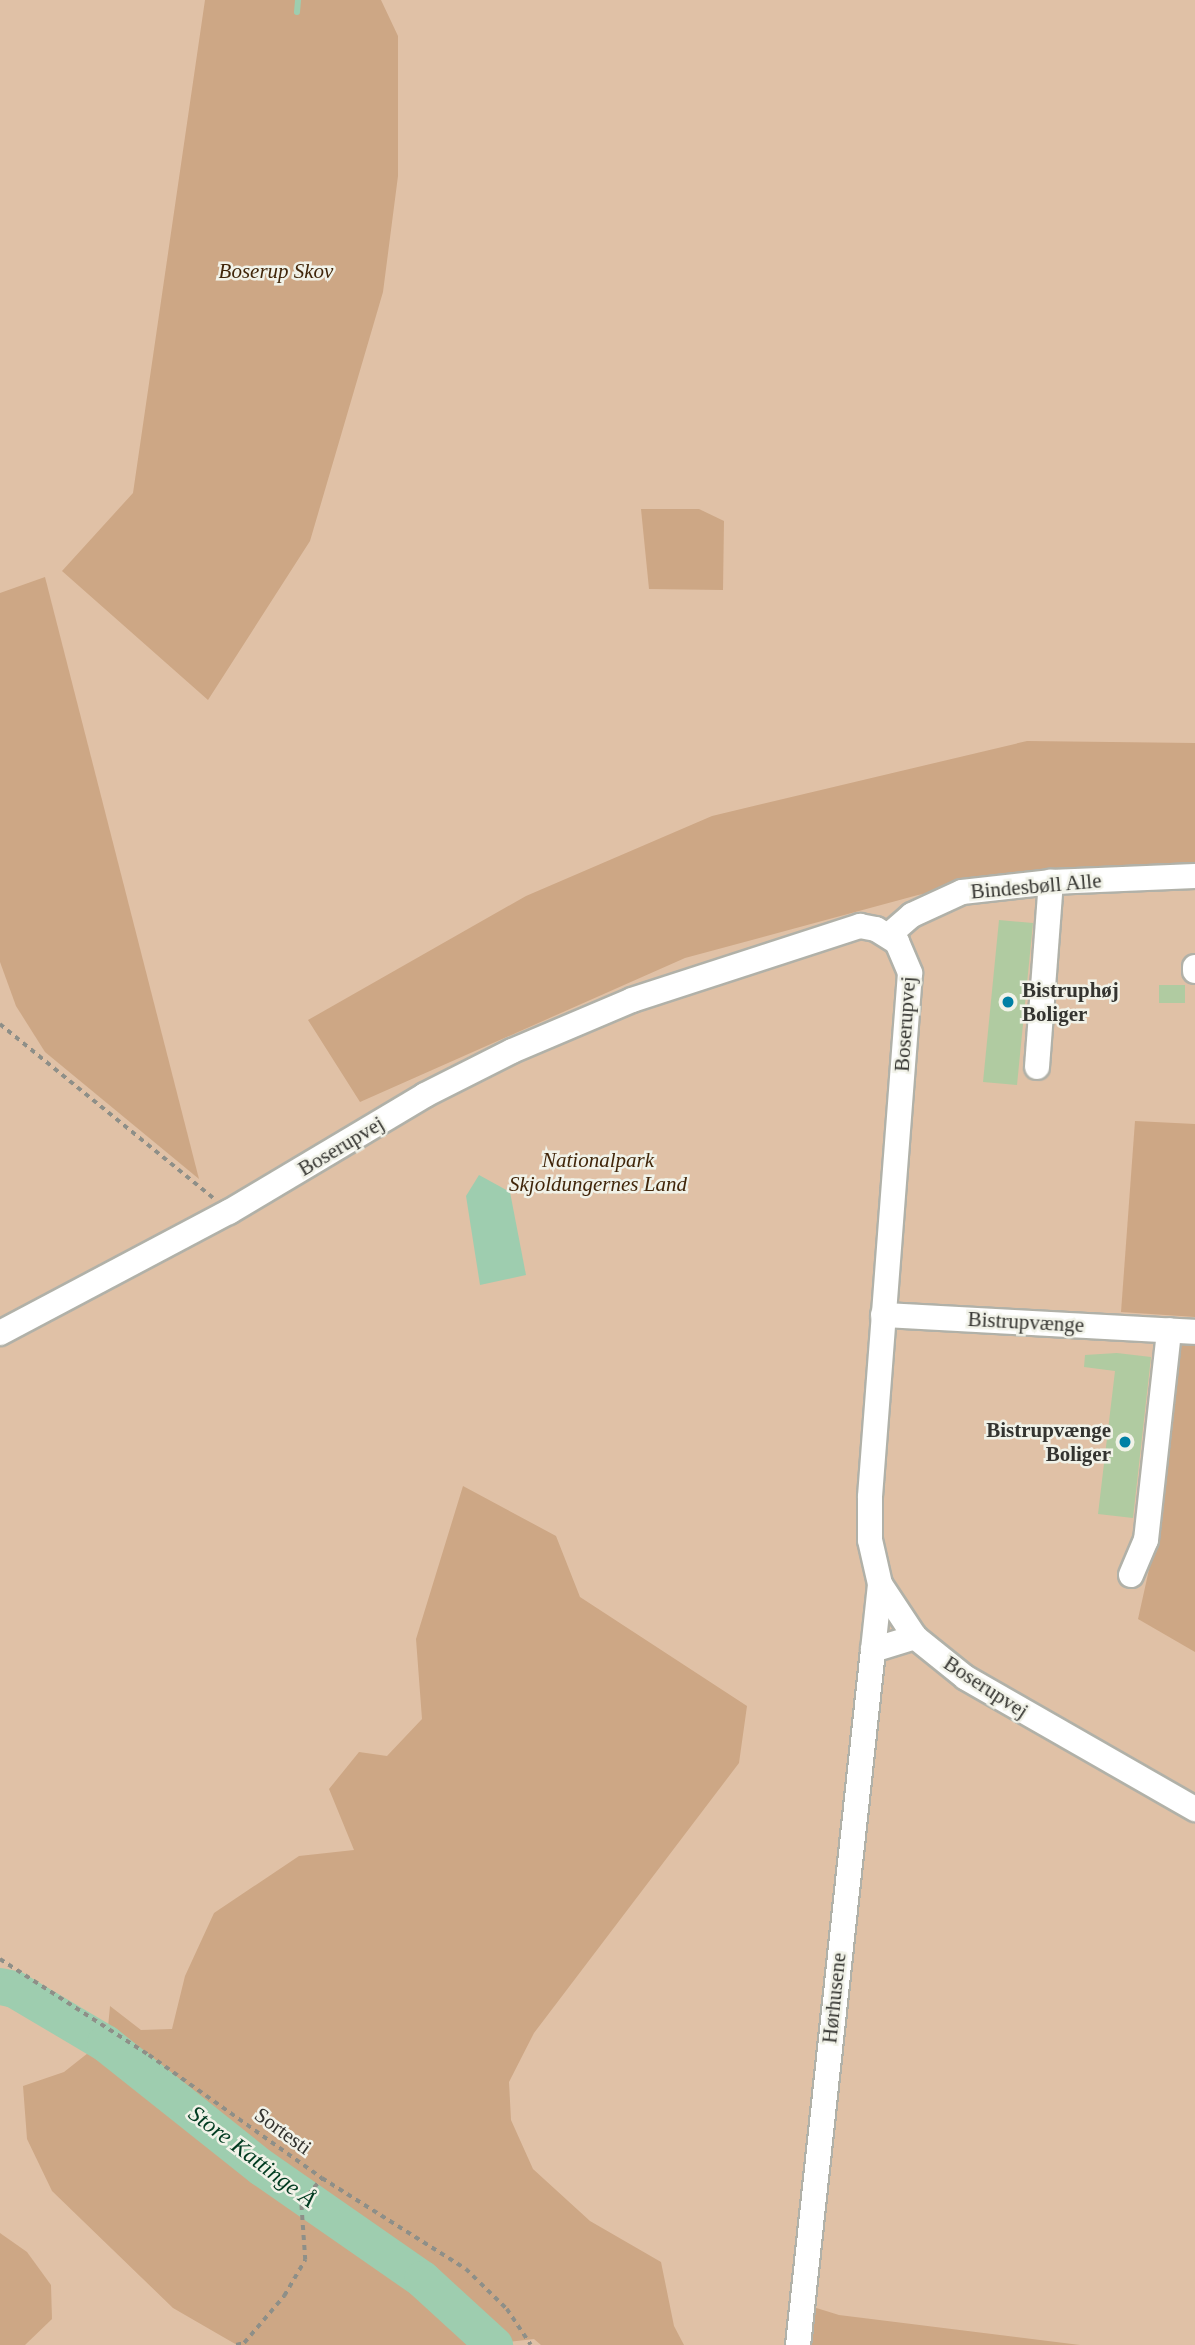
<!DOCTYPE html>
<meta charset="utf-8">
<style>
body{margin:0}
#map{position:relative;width:1195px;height:2345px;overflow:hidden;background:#e4e5db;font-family:Georgia,serif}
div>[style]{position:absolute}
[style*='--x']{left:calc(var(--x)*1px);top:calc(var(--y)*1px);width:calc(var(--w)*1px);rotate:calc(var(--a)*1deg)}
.green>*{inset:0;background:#e0c1a6}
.forest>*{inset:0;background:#cda785}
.water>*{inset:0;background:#9ecdaf}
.stream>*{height:6px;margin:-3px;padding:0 3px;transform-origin:3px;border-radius:3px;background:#9ecdaf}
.river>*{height:37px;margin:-18.5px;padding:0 18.5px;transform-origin:18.5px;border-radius:18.5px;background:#9ecdaf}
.building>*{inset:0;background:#b0cba1}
.path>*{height:3.5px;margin-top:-1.75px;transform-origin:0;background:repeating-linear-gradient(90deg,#8e8f88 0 5px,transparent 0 10px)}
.roads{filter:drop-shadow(2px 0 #b1b1a8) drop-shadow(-2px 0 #b1b1a8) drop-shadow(0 2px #b1b1a8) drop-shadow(0 -2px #b1b1a8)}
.minor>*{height:24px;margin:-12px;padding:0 12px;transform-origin:12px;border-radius:12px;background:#fff}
.dots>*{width:19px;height:19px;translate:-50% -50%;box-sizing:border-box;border:4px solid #f1f2e8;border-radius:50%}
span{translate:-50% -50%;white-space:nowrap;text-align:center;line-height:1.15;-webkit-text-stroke:5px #f1f2e8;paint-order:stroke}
.park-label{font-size:21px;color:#41260a;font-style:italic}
.street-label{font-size:21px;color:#343430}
.poi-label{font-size:21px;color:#343430;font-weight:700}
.left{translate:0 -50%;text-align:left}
.right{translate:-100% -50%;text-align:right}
.water-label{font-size:23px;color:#003b20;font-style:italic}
</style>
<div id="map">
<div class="green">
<i style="clip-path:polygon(0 0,1195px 0,1195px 2345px,0 2345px)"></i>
</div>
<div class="forest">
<i style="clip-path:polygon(205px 0,381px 0,398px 36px,398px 176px,383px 292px,310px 541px,208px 700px,62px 571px,133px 493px)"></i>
<i style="clip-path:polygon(641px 509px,699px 509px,724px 521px,723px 590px,649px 589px)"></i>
<i style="clip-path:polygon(45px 577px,199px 1179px,45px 1052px,16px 1006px,0 962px,0 593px)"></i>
<i style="clip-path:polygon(1027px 741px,1195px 743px,1195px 867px,1021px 876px,918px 895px,685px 958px,360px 1102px,308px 1020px,526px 896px,712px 816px)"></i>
<i style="clip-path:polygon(1135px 1121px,1195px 1124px,1195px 1317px,1121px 1312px)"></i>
<i style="clip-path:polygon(1174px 1342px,1195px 1343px,1195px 1652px,1138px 1619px,1154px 1547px)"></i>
<i style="clip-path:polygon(463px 1486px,556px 1536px,580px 1597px,747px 1706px,739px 1763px,534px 2033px,509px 2082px,511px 2120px,533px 2169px,590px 2221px,661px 2262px,674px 2326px,684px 2345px,541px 2345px,534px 2339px,481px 2345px,237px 2345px,173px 2308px,52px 2191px,27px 2139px,23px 2086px,64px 2072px,107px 2038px,110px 2006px,141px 2030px,172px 2029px,185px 1976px,214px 1913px,299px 1856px,354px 1850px,329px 1789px,359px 1752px,387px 1756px,422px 1719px,416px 1639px)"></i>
<i style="clip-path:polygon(0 2233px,27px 2252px,51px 2285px,52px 2319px,25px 2345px,0 2345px)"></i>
<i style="clip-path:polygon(810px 2306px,839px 2315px,1080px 2345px,807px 2345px)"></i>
</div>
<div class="water">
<i style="clip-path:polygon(479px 1175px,510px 1192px,526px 1275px,480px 1285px,466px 1196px)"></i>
</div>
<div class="stream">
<i style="--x:297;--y:12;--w:12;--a:-85"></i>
</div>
<div class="river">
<i style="--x:0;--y:1986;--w:14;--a:12"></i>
<i style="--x:14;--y:1989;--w:106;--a:30.7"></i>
<i style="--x:105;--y:2043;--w:199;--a:38.5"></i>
<i style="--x:261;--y:2167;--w:196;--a:34.8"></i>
<i style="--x:422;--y:2279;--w:98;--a:42.5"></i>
</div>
<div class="building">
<i style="clip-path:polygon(999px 920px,1033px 923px,1017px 1085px,983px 1082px)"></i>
<i style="clip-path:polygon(1159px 985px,1185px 985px,1185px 1003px,1159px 1003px)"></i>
<i style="clip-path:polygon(1117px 1353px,1151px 1357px,1133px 1518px,1098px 1514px,1115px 1371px,1084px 1367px,1085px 1355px)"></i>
</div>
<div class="path">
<i style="--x:0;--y:1024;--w:275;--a:39.2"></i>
<i style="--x:0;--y:1959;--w:177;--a:32.8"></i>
<i style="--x:149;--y:2055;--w:212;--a:35.4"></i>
<i style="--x:322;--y:2178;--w:170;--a:32.3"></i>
<i style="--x:466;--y:2269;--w:57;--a:44.3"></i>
<i style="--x:507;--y:2309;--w:43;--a:56.3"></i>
<i style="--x:236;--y:2345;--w:8;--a:-14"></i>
<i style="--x:244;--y:2343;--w:62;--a:-49.6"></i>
<i style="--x:284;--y:2296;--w:42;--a:-59.7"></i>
<i style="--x:305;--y:2260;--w:57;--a:-94"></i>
<i style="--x:301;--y:2203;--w:33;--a:-50"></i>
</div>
<div class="roads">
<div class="minor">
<i style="--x:890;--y:934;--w:29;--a:-41"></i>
<i style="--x:912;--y:915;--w:55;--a:-24.7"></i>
<i style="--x:962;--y:892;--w:90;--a:-6.4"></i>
<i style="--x:1051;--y:882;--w:144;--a:-2.4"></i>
<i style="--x:1195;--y:967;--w:4;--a:90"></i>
<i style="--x:1037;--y:1067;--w:186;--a:-85.7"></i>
<i style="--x:883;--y:1315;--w:312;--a:3.1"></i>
<i style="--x:0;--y:1333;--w:259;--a:-27.9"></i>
<i style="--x:229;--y:1212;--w:228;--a:-30.8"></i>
<i style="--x:425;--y:1095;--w:97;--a:-26.8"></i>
<i style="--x:512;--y:1051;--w:130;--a:-23"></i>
<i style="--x:632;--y:1000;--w:240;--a:-18"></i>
<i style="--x:860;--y:926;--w:16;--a:11"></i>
<i style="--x:876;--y:929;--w:25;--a:32"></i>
<i style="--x:897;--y:942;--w:34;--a:67"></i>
<i style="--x:910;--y:973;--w:526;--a:94.37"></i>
<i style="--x:870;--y:1497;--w:43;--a:90"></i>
<i style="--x:870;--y:1540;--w:45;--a:77.2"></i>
<i style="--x:880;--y:1584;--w:64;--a:56.6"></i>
<i style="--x:915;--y:1637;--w:65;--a:38.8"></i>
<i style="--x:966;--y:1678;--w:264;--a:29.8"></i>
<i style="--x:1131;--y:1575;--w:38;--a:-67"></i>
<i style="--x:1146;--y:1540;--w:211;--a:-83.7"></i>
<i style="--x:873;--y:1650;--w:66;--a:-83.9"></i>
<i style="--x:798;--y:2345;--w:699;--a:-83.84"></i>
<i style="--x:873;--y:1650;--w:44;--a:-17.2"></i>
</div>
</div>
<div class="dots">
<i style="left:1008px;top:1002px;background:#0080a5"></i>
<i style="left:1125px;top:1442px;background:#0080a5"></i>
</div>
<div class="park-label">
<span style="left:276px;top:271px">Boserup Skov</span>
<span style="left:598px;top:1172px">Nationalpark<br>Skjoldungernes Land</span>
</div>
<div class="street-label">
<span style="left:1036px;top:886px;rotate:-5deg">Bindesbøll Alle</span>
<span style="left:905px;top:1024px;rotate:-86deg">Boserupvej</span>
<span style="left:341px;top:1146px;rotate:-31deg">Boserupvej</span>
<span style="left:1026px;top:1322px;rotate:3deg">Bistrupvænge</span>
<span style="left:986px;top:1687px;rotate:33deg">Boserupvej</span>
<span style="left:834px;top:1998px;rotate:-84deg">Hørhusene</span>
<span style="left:283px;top:2131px;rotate:36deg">Sortesti</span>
</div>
<div class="poi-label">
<span class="left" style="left:1022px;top:1002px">Bistruphøj<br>Boliger</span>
<span class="right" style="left:1111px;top:1442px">Bistrupvænge<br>Boliger</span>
</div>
<div class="water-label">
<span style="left:252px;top:2157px;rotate:37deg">Store Kattinge Å</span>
</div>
</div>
